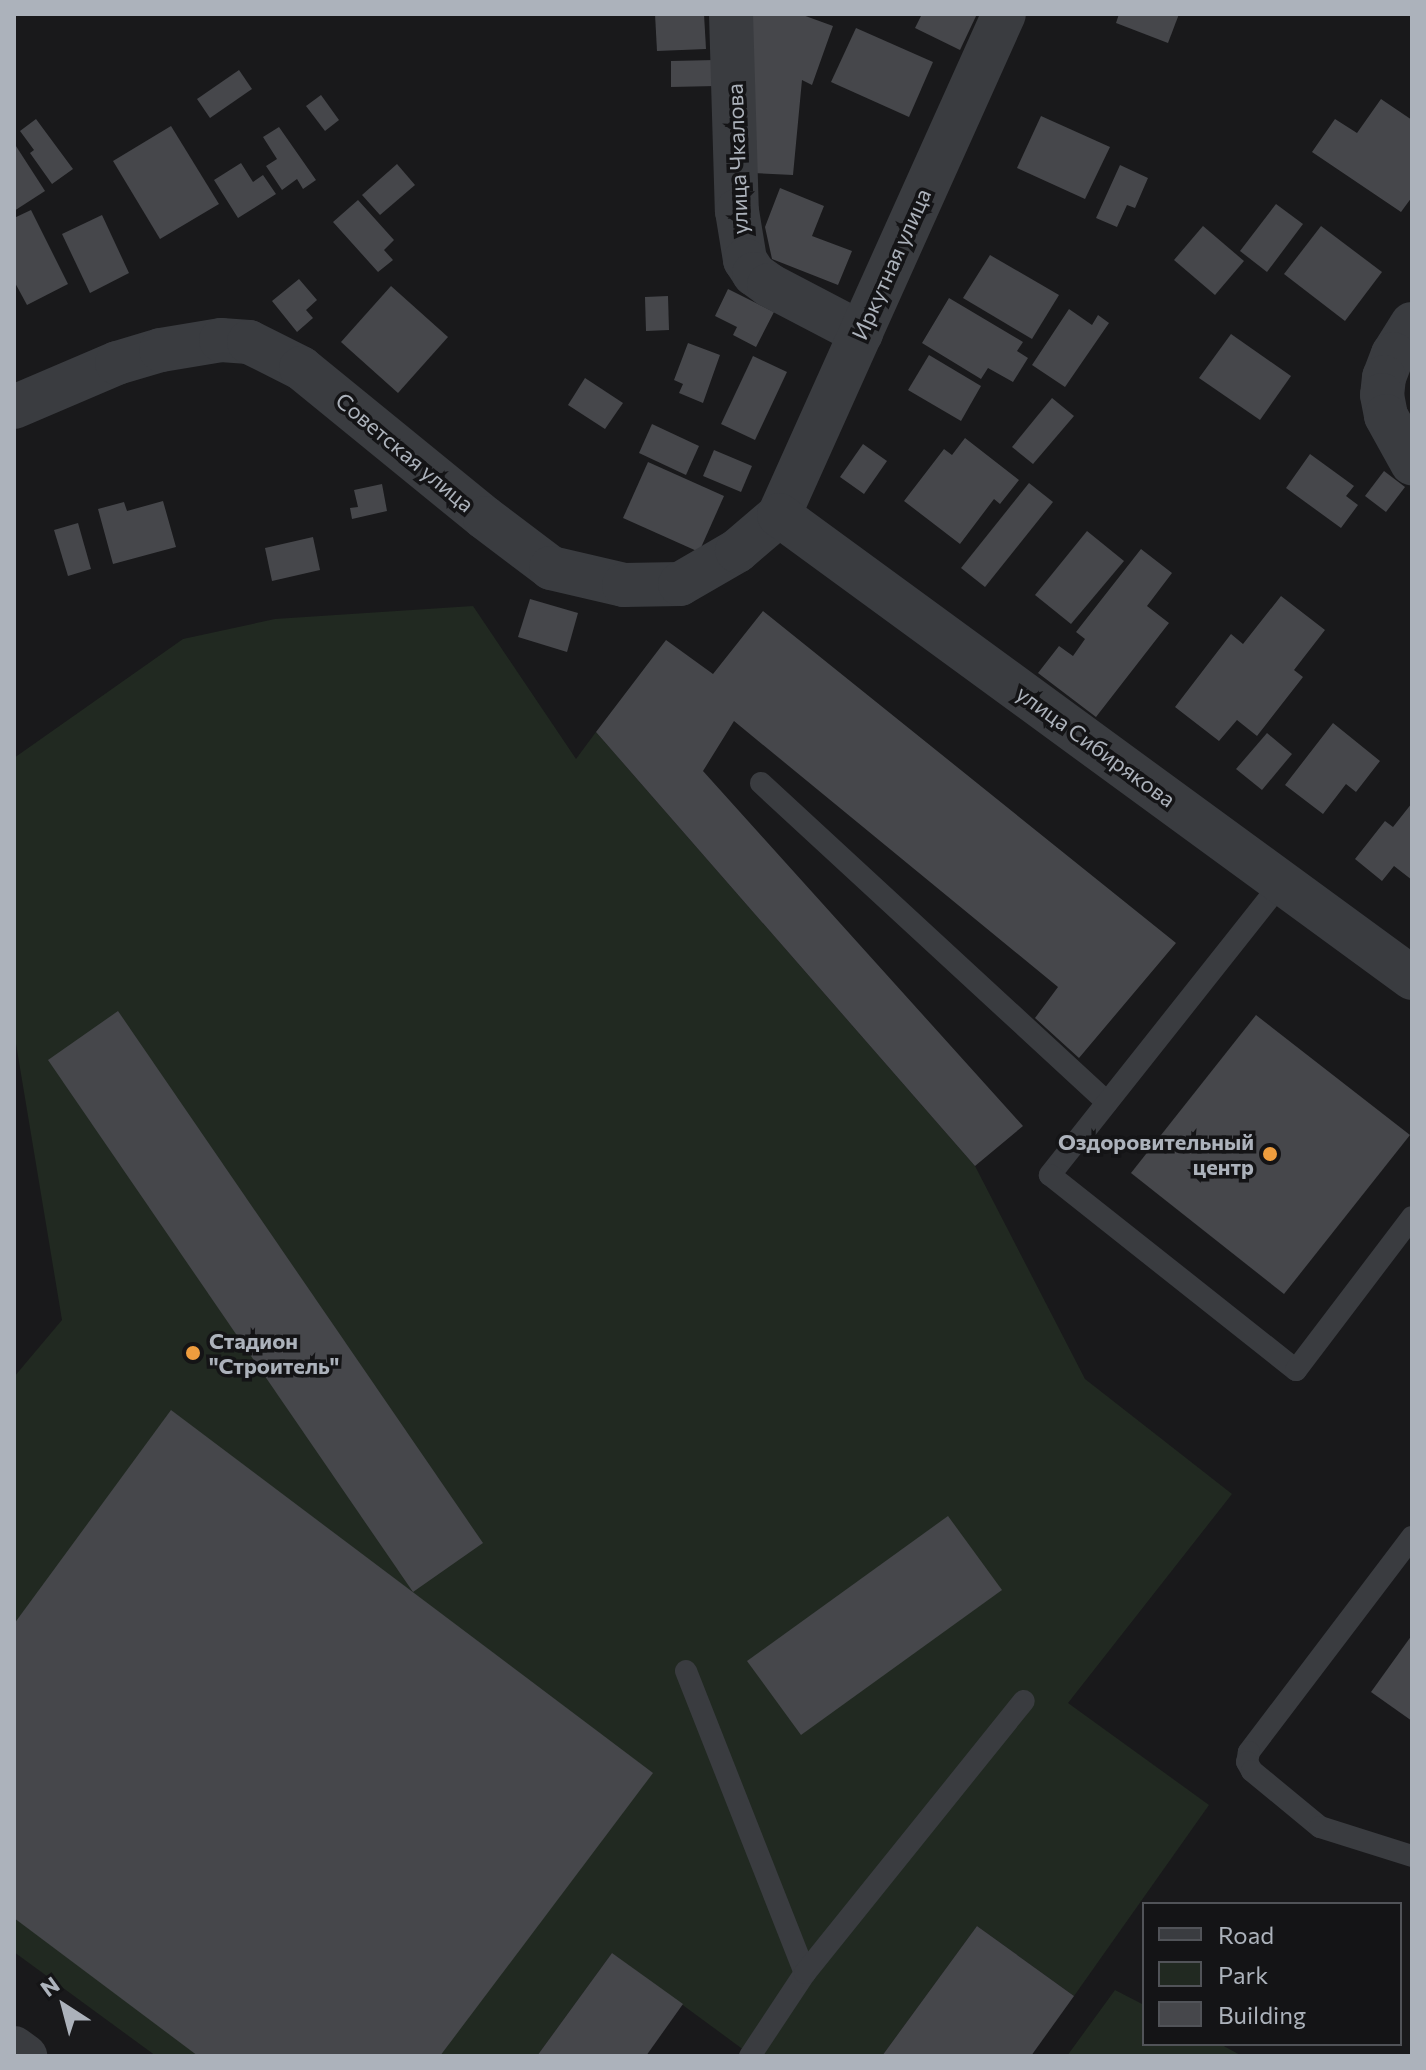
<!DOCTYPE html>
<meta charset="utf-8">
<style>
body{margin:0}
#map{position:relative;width:1426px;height:2070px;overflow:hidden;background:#19191b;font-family:Commissioner,sans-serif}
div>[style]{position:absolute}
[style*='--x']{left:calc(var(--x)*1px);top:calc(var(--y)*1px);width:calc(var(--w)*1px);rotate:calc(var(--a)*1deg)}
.green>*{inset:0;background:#212921}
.building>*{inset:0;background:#46474b}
.service>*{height:22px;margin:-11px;padding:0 11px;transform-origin:11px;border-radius:11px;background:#3a3c40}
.minor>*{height:44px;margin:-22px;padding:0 22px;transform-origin:22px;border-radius:22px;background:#3a3c40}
.tertiary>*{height:44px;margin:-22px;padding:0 22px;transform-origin:22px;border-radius:22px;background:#3a3c40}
.dots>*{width:22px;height:22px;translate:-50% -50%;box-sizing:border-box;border:4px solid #141416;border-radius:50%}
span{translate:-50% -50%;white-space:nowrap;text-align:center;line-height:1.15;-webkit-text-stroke:7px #141416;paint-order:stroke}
.street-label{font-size:22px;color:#acb2bb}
.poi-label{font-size:22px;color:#acb2bb;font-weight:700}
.right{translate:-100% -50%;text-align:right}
.left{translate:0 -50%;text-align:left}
.frame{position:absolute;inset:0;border:16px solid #acb2bb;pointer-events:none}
.legend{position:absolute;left:1142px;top:1902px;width:260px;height:144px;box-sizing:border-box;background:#141416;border:2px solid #515358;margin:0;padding:10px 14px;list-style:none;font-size:24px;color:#acb2bb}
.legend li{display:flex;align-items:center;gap:16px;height:40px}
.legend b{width:40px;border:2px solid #515358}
.north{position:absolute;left:24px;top:1966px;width:80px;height:80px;-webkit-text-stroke:6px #141416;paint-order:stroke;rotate:324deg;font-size:22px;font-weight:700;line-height:32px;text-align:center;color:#acb2bb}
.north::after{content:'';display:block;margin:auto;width:28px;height:36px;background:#acb2bb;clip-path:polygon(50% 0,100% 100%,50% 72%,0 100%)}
</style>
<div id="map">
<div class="green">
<i style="clip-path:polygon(473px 606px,576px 759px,596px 732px,975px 1166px,1085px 1379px,1232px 1494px,1068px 1703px,1209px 1805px,1074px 1996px,977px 1926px,882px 2056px,752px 2056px,612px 1953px,537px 2056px,156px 2056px,14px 1952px,14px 1377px,62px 1320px,14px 1032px,14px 758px,183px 639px,275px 619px)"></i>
<i style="clip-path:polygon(1115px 1990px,1144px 2005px,1144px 2044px,1220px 2044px,1242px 2056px,1067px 2056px)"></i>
</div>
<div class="building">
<i style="clip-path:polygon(655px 14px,704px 14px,706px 49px,657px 51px)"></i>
<i style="clip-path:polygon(747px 14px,800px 14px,833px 26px,812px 85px,802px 80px,793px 175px,753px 173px)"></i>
<i style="clip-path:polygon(922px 14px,977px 14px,960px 50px,915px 28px)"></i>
<i style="clip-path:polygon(1119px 14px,1179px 14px,1168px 43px,1116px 23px)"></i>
<i style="clip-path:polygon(856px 28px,933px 62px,909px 117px,831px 82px)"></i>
<i style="clip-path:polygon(715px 60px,716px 86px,671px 87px,671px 61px)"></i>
<i style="clip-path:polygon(239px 70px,252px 89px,210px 118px,197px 99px)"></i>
<i style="clip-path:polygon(321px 95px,339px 120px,325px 131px,306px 106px)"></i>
<i style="clip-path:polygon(1381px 99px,1412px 120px,1412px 197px,1401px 212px,1312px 152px,1335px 119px,1357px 133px)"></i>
<i style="clip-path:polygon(1041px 116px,1110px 147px,1085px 199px,1017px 168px)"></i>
<i style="clip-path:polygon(36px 119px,73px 169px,52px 184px,30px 153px,34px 150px,20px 131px)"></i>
<i style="clip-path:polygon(171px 126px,219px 204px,160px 239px,113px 161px)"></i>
<i style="clip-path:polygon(279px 127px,316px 180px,303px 189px,297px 179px,282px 190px,266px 166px,277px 159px,263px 137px)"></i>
<i style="clip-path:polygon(14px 143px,45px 191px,14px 211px)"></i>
<i style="clip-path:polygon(241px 163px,253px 182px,263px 175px,276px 194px,238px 218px,214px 180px)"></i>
<i style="clip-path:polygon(397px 164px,415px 185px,380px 215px,362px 195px)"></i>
<i style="clip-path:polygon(1120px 165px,1148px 178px,1135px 208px,1127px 205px,1117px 227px,1096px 218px)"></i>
<i style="clip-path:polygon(780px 188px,824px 206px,812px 236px,852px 251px,838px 285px,772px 259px,765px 227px)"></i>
<i style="clip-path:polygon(358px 200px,394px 240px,384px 250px,393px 260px,378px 272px,333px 222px)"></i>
<i style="clip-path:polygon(1276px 204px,1303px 224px,1267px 272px,1240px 251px)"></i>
<i style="clip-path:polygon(31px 210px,68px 284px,27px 305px,14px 281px,14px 218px)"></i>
<i style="clip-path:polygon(102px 215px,129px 273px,90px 293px,62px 234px)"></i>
<i style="clip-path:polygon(1203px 226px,1244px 261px,1215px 295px,1174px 260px)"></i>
<i style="clip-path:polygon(1321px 226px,1382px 272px,1345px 321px,1284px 274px)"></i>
<i style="clip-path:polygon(990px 255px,1059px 295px,1032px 339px,963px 298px)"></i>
<i style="clip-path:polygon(299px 279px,317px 300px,306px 310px,313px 318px,297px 332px,272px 301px)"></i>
<i style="clip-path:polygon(391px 286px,448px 337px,398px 393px,341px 342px)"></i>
<i style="clip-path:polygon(728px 289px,774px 312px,756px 347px,733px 335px,737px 327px,715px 316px)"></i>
<i style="clip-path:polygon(668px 296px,669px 330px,646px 331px,645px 297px)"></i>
<i style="clip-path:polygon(949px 298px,1023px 342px,1017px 351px,1028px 358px,1013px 382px,988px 368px,981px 379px,922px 343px)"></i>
<i style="clip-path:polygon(1069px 309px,1092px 325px,1098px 315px,1109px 323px,1065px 387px,1032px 365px)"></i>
<i style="clip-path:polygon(1231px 334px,1291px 376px,1260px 420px,1199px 378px)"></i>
<i style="clip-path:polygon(688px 343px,720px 355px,703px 403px,679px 393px,683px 384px,674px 380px)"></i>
<i style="clip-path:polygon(929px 355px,981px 386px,961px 421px,908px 390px)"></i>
<i style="clip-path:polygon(753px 356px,787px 372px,755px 440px,721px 424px)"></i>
<i style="clip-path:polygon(585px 378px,623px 403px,605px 429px,568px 405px)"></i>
<i style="clip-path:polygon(1052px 398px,1074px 416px,1033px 464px,1012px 447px)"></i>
<i style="clip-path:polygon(652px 424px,699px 446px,686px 475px,639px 453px)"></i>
<i style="clip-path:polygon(965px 438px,1019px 480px,1000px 504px,994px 499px,960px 544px,904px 501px,944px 449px,952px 455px)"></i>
<i style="clip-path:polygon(863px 444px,887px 461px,864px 494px,840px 477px)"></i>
<i style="clip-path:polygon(714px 450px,752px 466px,741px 492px,703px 476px)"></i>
<i style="clip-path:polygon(1310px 454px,1354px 486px,1346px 496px,1358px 505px,1341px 528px,1286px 488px)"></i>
<i style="clip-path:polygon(648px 462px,724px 496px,699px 552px,623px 518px)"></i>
<i style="clip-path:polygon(1384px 471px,1405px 487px,1386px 512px,1365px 496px)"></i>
<i style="clip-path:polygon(1029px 483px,1053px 502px,985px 587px,961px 568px)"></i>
<i style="clip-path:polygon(382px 484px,387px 511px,352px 519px,350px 508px,358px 507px,354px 490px)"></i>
<i style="clip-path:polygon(163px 501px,176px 547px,113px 564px,98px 509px,124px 502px,127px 511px)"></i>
<i style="clip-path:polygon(78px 523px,91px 569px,68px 576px,54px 530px)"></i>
<i style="clip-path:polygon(1087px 531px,1124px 561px,1071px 624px,1035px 595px)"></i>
<i style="clip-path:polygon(313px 537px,320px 570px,272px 581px,265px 548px)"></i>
<i style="clip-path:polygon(1141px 549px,1172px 573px,1147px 606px,1169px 623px,1096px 717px,1038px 673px,1059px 646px,1073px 656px,1085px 639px,1076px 632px)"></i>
<i style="clip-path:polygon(1281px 596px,1325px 630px,1294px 670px,1303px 677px,1257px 736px,1237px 720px,1219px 741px,1175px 707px,1231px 634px,1243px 644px)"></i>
<i style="clip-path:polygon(530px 599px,578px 613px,567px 652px,518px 637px)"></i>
<i style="clip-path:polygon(763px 611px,1176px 943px,1079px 1058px,1035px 1018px,1058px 987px,734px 721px,703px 771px,1023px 1126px,975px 1166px,596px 732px,666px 640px,713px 674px)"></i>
<i style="clip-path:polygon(1333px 723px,1380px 761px,1356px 792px,1346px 784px,1323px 814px,1285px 785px)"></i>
<i style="clip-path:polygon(1267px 733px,1292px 754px,1262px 790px,1236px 769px)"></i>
<i style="clip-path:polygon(1412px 803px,1412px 880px,1394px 866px,1382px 881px,1355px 859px,1385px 821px,1393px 827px)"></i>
<i style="clip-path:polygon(118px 1011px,483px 1543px,413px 1592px,48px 1060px)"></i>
<i style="clip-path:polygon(1256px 1015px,1410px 1135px,1284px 1294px,1131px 1173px)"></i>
<i style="clip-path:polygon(171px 1410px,653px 1773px,440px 2056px,198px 2056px,14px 1918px,14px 1624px)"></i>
<i style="clip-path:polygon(948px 1516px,1002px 1590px,801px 1735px,747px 1661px)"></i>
<i style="clip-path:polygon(1412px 1635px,1412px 1721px,1371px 1692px)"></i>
<i style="clip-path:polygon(977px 1926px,1074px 1996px,1031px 2056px,882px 2056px)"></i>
<i style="clip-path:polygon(612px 1953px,683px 2004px,646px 2056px,537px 2056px)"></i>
</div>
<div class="service">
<i style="--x:761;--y:783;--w:471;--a:42.7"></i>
<i style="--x:1282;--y:882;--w:374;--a:128.4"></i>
<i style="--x:1050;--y:1175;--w:314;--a:38.4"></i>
<i style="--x:1296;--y:1370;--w:192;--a:-52.8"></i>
<i style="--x:1412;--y:1537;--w:270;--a:127.2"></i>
<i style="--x:1249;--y:1752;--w:10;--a:101"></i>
<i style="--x:1247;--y:1762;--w:10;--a:61"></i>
<i style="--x:1252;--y:1771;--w:88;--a:39.5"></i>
<i style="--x:1320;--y:1827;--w:96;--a:17.5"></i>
<i style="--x:686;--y:1671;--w:325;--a:68.5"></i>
<i style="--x:750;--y:2056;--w:100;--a:-56.5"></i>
<i style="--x:805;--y:1973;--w:349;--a:-51.2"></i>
</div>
<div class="minor">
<i style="--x:731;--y:14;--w:197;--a:88.3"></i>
<i style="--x:737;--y:211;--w:50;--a:80.7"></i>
<i style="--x:745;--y:260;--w:17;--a:57"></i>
<i style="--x:754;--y:274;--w:19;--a:36"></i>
<i style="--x:769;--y:285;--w:104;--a:27.6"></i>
<i style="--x:1412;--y:324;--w:36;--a:122"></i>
<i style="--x:1393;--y:354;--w:25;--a:111"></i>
<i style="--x:1384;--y:377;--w:18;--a:96"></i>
<i style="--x:1382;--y:395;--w:21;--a:79"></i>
<i style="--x:1386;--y:416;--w:54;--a:61"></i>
<i style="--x:14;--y:407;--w:112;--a:-23.1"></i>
<i style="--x:117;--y:363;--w:46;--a:-16.5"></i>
<i style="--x:161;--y:350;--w:61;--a:-9.5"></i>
<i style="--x:221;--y:340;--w:28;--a:4"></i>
<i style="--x:249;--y:342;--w:58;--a:26.6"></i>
<i style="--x:301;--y:368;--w:237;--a:39.2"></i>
<i style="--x:485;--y:518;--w:83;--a:37.1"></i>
<i style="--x:551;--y:568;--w:75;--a:13.1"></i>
<i style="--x:624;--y:585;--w:56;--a:-1"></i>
<i style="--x:680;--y:584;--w:66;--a:-30.1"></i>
<i style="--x:737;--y:551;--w:55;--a:-40.6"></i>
<i style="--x:779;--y:515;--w:549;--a:-65.82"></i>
<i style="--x:779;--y:515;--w:784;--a:36.18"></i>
</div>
<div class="tertiary">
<i style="--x:14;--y:2048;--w:14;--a:36"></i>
</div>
<div class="dots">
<i style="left:1270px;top:1154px;background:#ee9d3e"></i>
<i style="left:193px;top:1353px;background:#ee9d3e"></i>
</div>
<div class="street-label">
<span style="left:737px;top:159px;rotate:-92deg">улица Чкалова</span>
<span style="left:891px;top:264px;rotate:-66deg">Иркутная улица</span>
<span style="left:405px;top:452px;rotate:40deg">Советская улица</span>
<span style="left:1096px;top:746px;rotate:36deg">улица Сибирякова</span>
</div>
<div class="poi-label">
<span class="right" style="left:1254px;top:1154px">Оздоровительный<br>центр</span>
<span class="left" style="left:209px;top:1353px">Стадион<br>"Строитель"</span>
</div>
<div class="frame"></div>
<ul class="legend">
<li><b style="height:10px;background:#3a3c40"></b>Road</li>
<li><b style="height:22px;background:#212921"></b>Park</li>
<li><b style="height:22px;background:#46474b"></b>Building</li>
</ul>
<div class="north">N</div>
</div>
